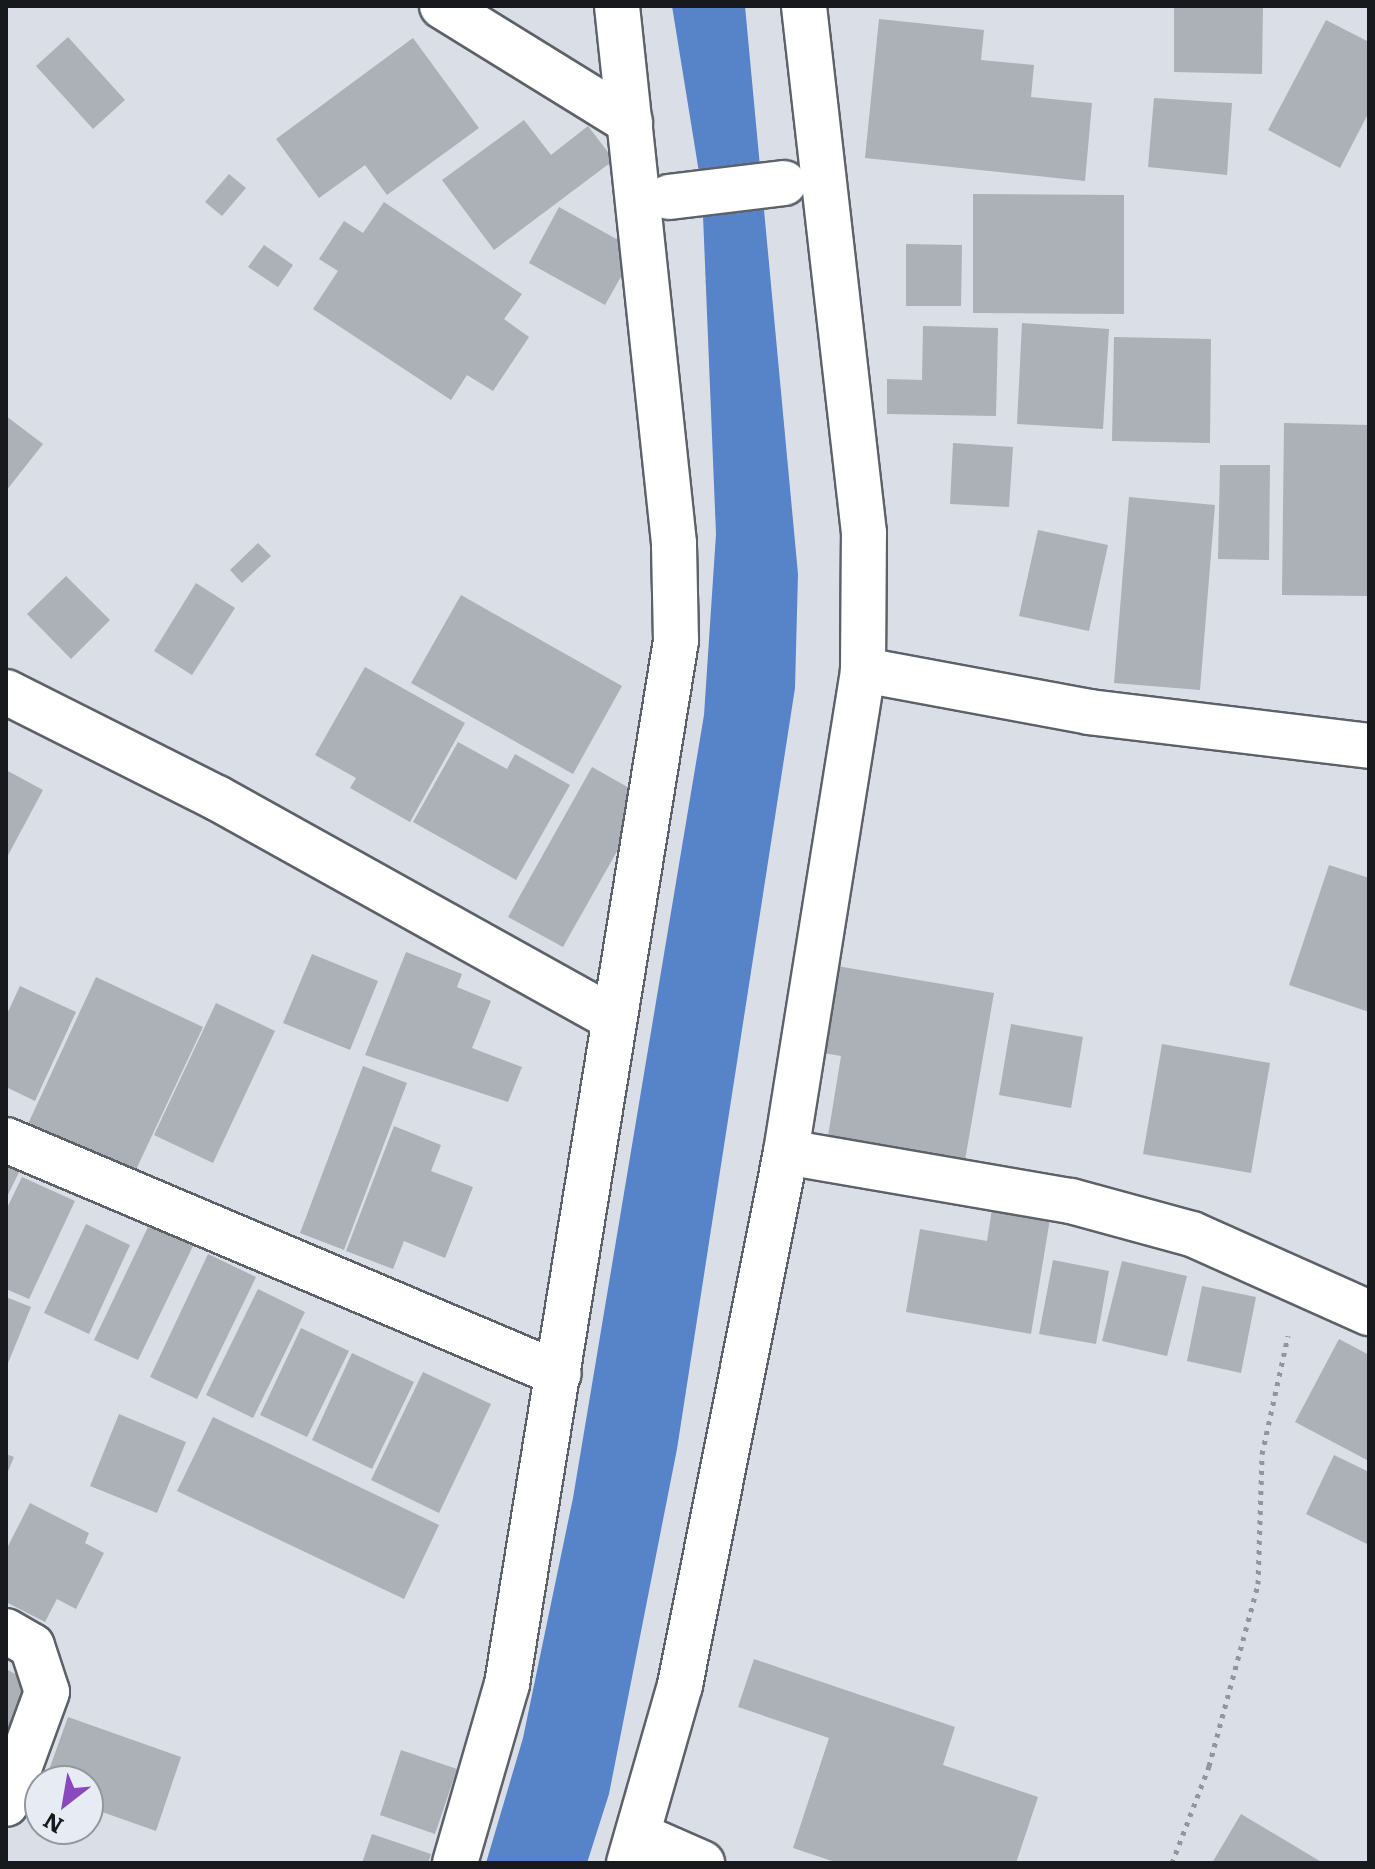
<!DOCTYPE html>
<style>
body{margin:0}
#map{position:relative;width:1375px;height:1869px;overflow:hidden;background:#dadee6;font-family:Literata,serif}
div>[style]{position:absolute}
[style*='--x']{left:calc(var(--x)*1px);top:calc(var(--y)*1px);width:calc(var(--w)*1px);rotate:calc(var(--a)*1deg)}
.water>*{inset:0;background:#5783c9}
.building>*{inset:0;background:#acb0b7}
.path>*{height:5px;margin-top:-2.5px;transform-origin:0;background:repeating-linear-gradient(90deg,#92959c 0 4px,transparent 0 10px)}
.roads{filter:drop-shadow(2px 0 #5d6168) drop-shadow(-2px 0 #5d6168) drop-shadow(0 2px #5d6168) drop-shadow(0 -2px #5d6168)}
.minor>*{height:44px;margin:-22px;padding:0 22px;transform-origin:22px;border-radius:22px;background:#fff}
span{translate:-50% -50%;white-space:nowrap;text-align:center;line-height:1.15;-webkit-text-stroke:6px #e7ebf3;paint-order:stroke}
.frame{position:absolute;inset:0;border:8px solid #17191c;pointer-events:none}
.north{position:absolute;left:24px;top:1765px;width:80px;height:80px;box-sizing:border-box;background:#e7ebf3;border:2px solid #94979d;border-radius:50%;rotate:211deg;font-size:22px;font-weight:700;line-height:32px;text-align:center;color:#17191c}
.north::after{content:'';display:block;margin:auto;width:28px;height:36px;background:#8b48bc;clip-path:polygon(50% 0,100% 100%,50% 72%,0 100%)}
</style>
<div id="map">
<div class="water">
<i style="clip-path:polygon(672px 6px,745px 6px,798px 574px,795px 688px,677px 1449px,609px 1794px,587px 1863px,486px 1863px,523px 1738px,573px 1498px,704px 715px,716px 534px,702px 191px)"></i>
</div>
<div class="building">
<i style="clip-path:polygon(1174px 6px,1263px 6px,1262px 74px,1174px 72px)"></i>
<i style="clip-path:polygon(879px 19px,984px 30px,981px 60px,1034px 65px,1031px 97px,1092px 103px,1085px 181px,865px 158px)"></i>
<i style="clip-path:polygon(1326px 20px,1369px 42px,1369px 112px,1340px 168px,1268px 130px)"></i>
<i style="clip-path:polygon(68px 37px,125px 100px,93px 129px,36px 66px)"></i>
<i style="clip-path:polygon(413px 38px,479px 128px,387px 195px,365px 165px,319px 198px,276px 139px)"></i>
<i style="clip-path:polygon(1154px 98px,1232px 103px,1227px 175px,1148px 167px)"></i>
<i style="clip-path:polygon(524px 120px,551px 155px,588px 126px,614px 160px,494px 250px,442px 180px)"></i>
<i style="clip-path:polygon(229px 174px,246px 188px,222px 216px,205px 202px)"></i>
<i style="clip-path:polygon(973px 194px,1124px 195px,1124px 314px,973px 313px)"></i>
<i style="clip-path:polygon(384px 202px,522px 294px,504px 319px,529px 337px,493px 391px,467px 375px,451px 400px,313px 309px,338px 271px,319px 259px,344px 221px,363px 233px)"></i>
<i style="clip-path:polygon(559px 207px,636px 250px,605px 305px,529px 263px)"></i>
<i style="clip-path:polygon(906px 244px,962px 245px,961px 306px,906px 306px)"></i>
<i style="clip-path:polygon(264px 245px,293px 265px,278px 287px,248px 267px)"></i>
<i style="clip-path:polygon(1022px 323px,1109px 329px,1103px 429px,1017px 424px)"></i>
<i style="clip-path:polygon(923px 326px,998px 328px,996px 416px,887px 414px,887px 379px,922px 380px)"></i>
<i style="clip-path:polygon(1114px 337px,1211px 339px,1210px 443px,1112px 441px)"></i>
<i style="clip-path:polygon(6px 416px,43px 444px,6px 491px)"></i>
<i style="clip-path:polygon(1284px 423px,1369px 425px,1369px 596px,1282px 595px)"></i>
<i style="clip-path:polygon(953px 443px,1013px 447px,1009px 507px,950px 504px)"></i>
<i style="clip-path:polygon(1220px 465px,1270px 465px,1269px 560px,1218px 559px)"></i>
<i style="clip-path:polygon(1129px 497px,1215px 505px,1200px 690px,1114px 683px)"></i>
<i style="clip-path:polygon(1038px 530px,1108px 545px,1089px 631px,1019px 616px)"></i>
<i style="clip-path:polygon(258px 543px,271px 556px,242px 583px,230px 570px)"></i>
<i style="clip-path:polygon(66px 576px,110px 620px,71px 659px,27px 614px)"></i>
<i style="clip-path:polygon(196px 583px,235px 608px,192px 675px,154px 651px)"></i>
<i style="clip-path:polygon(461px 595px,622px 686px,573px 774px,411px 683px)"></i>
<i style="clip-path:polygon(365px 667px,465px 723px,410px 822px,350px 788px,356px 778px,315px 755px)"></i>
<i style="clip-path:polygon(458px 742px,507px 769px,515px 754px,570px 785px,516px 880px,413px 822px)"></i>
<i style="clip-path:polygon(592px 767px,647px 798px,563px 947px,508px 917px)"></i>
<i style="clip-path:polygon(6px 770px,43px 790px,6px 859px)"></i>
<i style="clip-path:polygon(1329px 865px,1369px 878px,1369px 1012px,1289px 985px)"></i>
<i style="clip-path:polygon(406px 952px,462px 974px,457px 987px,491px 1001px,472px 1048px,522px 1067px,508px 1102px,365px 1055px)"></i>
<i style="clip-path:polygon(312px 954px,378px 981px,350px 1050px,283px 1023px)"></i>
<i style="clip-path:polygon(837px 966px,994px 993px,964px 1166px,827px 1142px,841px 1056px,823px 1053px)"></i>
<i style="clip-path:polygon(96px 977px,203px 1027px,133px 1176px,27px 1126px)"></i>
<i style="clip-path:polygon(20px 986px,76px 1012px,35px 1101px,6px 1087px,6px 1016px)"></i>
<i style="clip-path:polygon(216px 1003px,275px 1031px,213px 1163px,154px 1135px)"></i>
<i style="clip-path:polygon(1011px 1024px,1083px 1037px,1071px 1108px,999px 1095px)"></i>
<i style="clip-path:polygon(1162px 1044px,1270px 1063px,1251px 1173px,1143px 1154px)"></i>
<i style="clip-path:polygon(363px 1066px,407px 1083px,344px 1250px,300px 1233px)"></i>
<i style="clip-path:polygon(394px 1126px,441px 1145px,431px 1171px,473px 1187px,445px 1258px,404px 1241px,393px 1269px,346px 1251px)"></i>
<i style="clip-path:polygon(6px 1158px,22px 1166px,6px 1199px)"></i>
<i style="clip-path:polygon(22px 1177px,75px 1201px,29px 1299px,6px 1289px,6px 1210px)"></i>
<i style="clip-path:polygon(992px 1209px,1050px 1219px,1031px 1334px,906px 1312px,920px 1229px,987px 1241px)"></i>
<i style="clip-path:polygon(86px 1224px,130px 1245px,89px 1334px,44px 1313px)"></i>
<i style="clip-path:polygon(149px 1225px,193px 1246px,138px 1360px,94px 1340px)"></i>
<i style="clip-path:polygon(208px 1254px,256px 1277px,197px 1399px,150px 1377px)"></i>
<i style="clip-path:polygon(1053px 1260px,1109px 1271px,1096px 1344px,1039px 1334px)"></i>
<i style="clip-path:polygon(1122px 1261px,1187px 1276px,1167px 1356px,1102px 1341px)"></i>
<i style="clip-path:polygon(1202px 1286px,1256px 1297px,1241px 1373px,1187px 1361px)"></i>
<i style="clip-path:polygon(258px 1289px,305px 1312px,253px 1418px,206px 1395px)"></i>
<i style="clip-path:polygon(6px 1297px,31px 1307px,6px 1368px)"></i>
<i style="clip-path:polygon(301px 1328px,349px 1351px,307px 1437px,260px 1415px)"></i>
<i style="clip-path:polygon(1339px 1339px,1369px 1355px,1367px 1460px,1295px 1422px)"></i>
<i style="clip-path:polygon(352px 1353px,414px 1382px,372px 1469px,312px 1440px)"></i>
<i style="clip-path:polygon(423px 1372px,491px 1404px,439px 1513px,371px 1480px)"></i>
<i style="clip-path:polygon(119px 1414px,186px 1442px,157px 1513px,90px 1486px)"></i>
<i style="clip-path:polygon(213px 1417px,439px 1525px,404px 1599px,177px 1491px)"></i>
<i style="clip-path:polygon(6px 1454px,14px 1457px,6px 1476px)"></i>
<i style="clip-path:polygon(1334px 1455px,1369px 1472px,1369px 1545px,1306px 1514px)"></i>
<i style="clip-path:polygon(30px 1503px,89px 1533px,85px 1543px,104px 1553px,76px 1609px,57px 1599px,45px 1622px,6px 1602px,6px 1550px)"></i>
<i style="clip-path:polygon(754px 1659px,955px 1727px,943px 1765px,1038px 1797px,1016px 1863px,838px 1863px,793px 1848px,829px 1738px,738px 1707px)"></i>
<i style="clip-path:polygon(6px 1669px,36px 1685px,6px 1740px)"></i>
<i style="clip-path:polygon(68px 1717px,181px 1757px,156px 1831px,88px 1807px,88px 1781px,45px 1781px)"></i>
<i style="clip-path:polygon(401px 1750px,457px 1769px,435px 1834px,380px 1815px)"></i>
<i style="clip-path:polygon(1241px 1814px,1323px 1863px,1212px 1863px)"></i>
<i style="clip-path:polygon(372px 1834px,431px 1854px,428px 1863px,362px 1863px)"></i>
</div>
<div class="path">
<i style="--x:1172;--y:1863;--w:104;--a:-69.1"></i>
<i style="--x:1209;--y:1766;--w:188;--a:-74.9"></i>
<i style="--x:1258;--y:1584;--w:130;--a:-88.2"></i>
<i style="--x:1262;--y:1454;--w:121;--a:-77.6"></i>
</div>
<div class="roads">
<div class="minor">
<i style="--x:442;--y:6;--w:221;--a:31.7"></i>
<i style="--x:669;--y:197;--w:116;--a:-6.9"></i>
<i style="--x:863;--y:670;--w:230;--a:10.5"></i>
<i style="--x:1089;--y:712;--w:282;--a:6.9"></i>
<i style="--x:6;--y:692;--w:236;--a:26.7"></i>
<i style="--x:217;--y:798;--w:451;--a:29.1"></i>
<i style="--x:6;--y:1140;--w:600;--a:22.94"></i>
<i style="--x:786;--y:1152;--w:289;--a:9.8"></i>
<i style="--x:1071;--y:1201;--w:125;--a:15.3"></i>
<i style="--x:1192;--y:1234;--w:194;--a:24.1"></i>
<i style="--x:6;--y:1631;--w:30;--a:30"></i>
<i style="--x:32;--y:1646;--w:48;--a:71.9"></i>
<i style="--x:47;--y:1692;--w:119;--a:110.1"></i>
<i style="--x:638;--y:1835;--w:70;--a:23.6"></i>
<i style="--x:455;--y:1863;--w:186;--a:-73.8"></i>
<i style="--x:507;--y:1684;--w:1057;--a:-80.8"></i>
<i style="--x:676;--y:641;--w:98;--a:-91.2"></i>
<i style="--x:674;--y:543;--w:540;--a:-96.06"></i>
<i style="--x:629;--y:1863;--w:185;--a:-74"></i>
<i style="--x:680;--y:1685;--w:543;--a:-78.75"></i>
<i style="--x:786;--y:1152;--w:488;--a:-80.9"></i>
<i style="--x:863;--y:670;--w:137;--a:-89.6"></i>
<i style="--x:864;--y:533;--w:530;--a:-96.5"></i>
</div>
</div>
<div class="frame"></div>
<div class="north">N</div>
</div>
